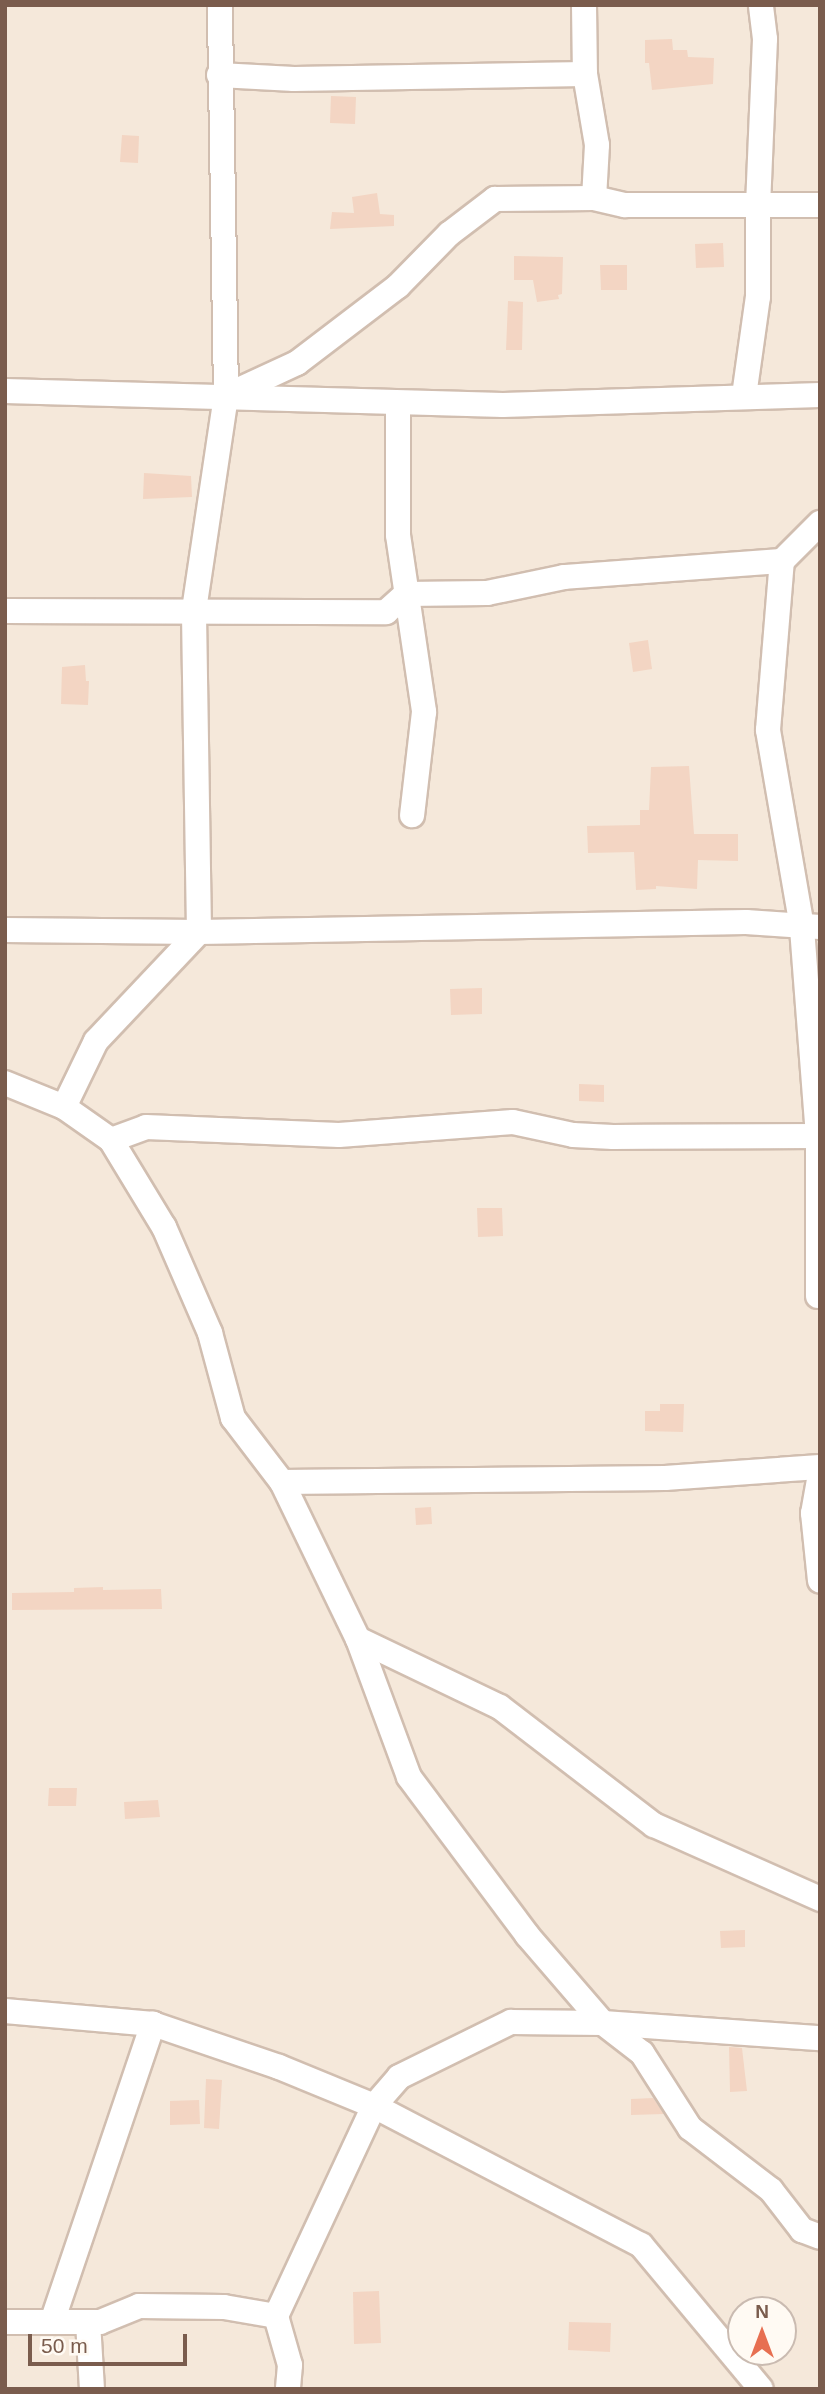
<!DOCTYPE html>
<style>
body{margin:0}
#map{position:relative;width:825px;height:2394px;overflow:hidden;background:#fdf6ec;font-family:Arial,sans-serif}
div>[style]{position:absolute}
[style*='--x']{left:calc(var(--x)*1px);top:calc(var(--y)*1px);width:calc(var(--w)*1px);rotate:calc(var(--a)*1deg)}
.residential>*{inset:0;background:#f5e8da}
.building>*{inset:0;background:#f3d5c3}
.roads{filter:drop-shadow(2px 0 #d1beb0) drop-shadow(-2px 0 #d1beb0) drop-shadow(0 2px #d1beb0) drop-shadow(0 -2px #d1beb0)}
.minor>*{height:24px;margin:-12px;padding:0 12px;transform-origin:12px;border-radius:12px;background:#fff}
span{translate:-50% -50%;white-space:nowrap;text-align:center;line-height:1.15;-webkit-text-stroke:5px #fffaf3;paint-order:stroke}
.frame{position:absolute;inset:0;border:7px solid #7a5c4d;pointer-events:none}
.north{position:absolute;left:727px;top:2296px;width:70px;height:70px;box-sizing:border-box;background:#fffaf3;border:2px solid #cabbb1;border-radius:50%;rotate:0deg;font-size:19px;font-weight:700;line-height:28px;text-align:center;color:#7a5c4d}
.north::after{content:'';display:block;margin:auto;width:24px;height:32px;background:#e76f51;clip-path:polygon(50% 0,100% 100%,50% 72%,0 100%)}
.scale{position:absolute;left:28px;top:2334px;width:159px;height:32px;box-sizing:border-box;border:4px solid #7a5c4d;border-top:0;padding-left:9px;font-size:21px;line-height:24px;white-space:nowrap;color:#7a5c4d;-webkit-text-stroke:5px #fffaf3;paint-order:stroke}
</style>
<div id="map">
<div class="residential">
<i style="clip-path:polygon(evenodd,5px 5px,820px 5px,820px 2389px,5px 2389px,5px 5px,741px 2310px,783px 2310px,783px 2352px,741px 2352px,741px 2310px)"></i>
</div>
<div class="building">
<i style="clip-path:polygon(672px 39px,673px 50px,687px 50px,688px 57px,714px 58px,713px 84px,652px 90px,649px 63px,645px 63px,645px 40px)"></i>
<i style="clip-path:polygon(331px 96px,356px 97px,355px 124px,330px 123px)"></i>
<i style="clip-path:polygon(122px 135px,139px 136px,138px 163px,120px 162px)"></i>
<i style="clip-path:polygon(377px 193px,380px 214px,394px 215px,394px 226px,330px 229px,332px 212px,354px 213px,352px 197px)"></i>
<i style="clip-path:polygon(723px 243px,724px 267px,696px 268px,695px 244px)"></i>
<i style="clip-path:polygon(514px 256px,563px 257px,562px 294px,558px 295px,559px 299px,537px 302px,533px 280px,514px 280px)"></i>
<i style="clip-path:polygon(600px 265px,627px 265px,627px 290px,601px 290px)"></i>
<i style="clip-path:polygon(508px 301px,523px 302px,522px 350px,506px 350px)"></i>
<i style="clip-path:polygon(144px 473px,191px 476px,192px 497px,143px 499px)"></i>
<i style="clip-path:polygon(648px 640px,652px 669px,633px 672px,629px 643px)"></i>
<i style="clip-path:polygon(85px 665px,86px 681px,89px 681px,88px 705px,61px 704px,62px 667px)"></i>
<i style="clip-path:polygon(689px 766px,694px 834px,738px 834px,738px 861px,698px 860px,697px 889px,656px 886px,656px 889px,636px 890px,634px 852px,588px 853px,587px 826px,640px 825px,640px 810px,649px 810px,651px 767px)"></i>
<i style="clip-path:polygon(482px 988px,482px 1014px,451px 1015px,450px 989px)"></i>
<i style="clip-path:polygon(579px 1084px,604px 1085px,604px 1102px,579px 1101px)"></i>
<i style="clip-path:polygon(477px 1208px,502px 1208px,503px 1236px,478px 1237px)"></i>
<i style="clip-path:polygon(660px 1404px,684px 1404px,683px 1432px,645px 1431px,645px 1411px,660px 1411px)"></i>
<i style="clip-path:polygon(431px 1507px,432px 1524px,416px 1525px,415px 1508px)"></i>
<i style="clip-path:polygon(103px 1587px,103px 1590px,161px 1589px,162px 1609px,12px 1610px,12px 1593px,74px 1592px,74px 1588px)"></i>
<i style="clip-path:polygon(49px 1788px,77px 1788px,76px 1806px,48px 1806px)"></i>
<i style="clip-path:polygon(158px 1800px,160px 1817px,125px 1819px,124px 1802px)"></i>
<i style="clip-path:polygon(745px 1930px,745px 1947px,721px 1948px,720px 1931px)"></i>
<i style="clip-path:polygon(729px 2047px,742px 2048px,747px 2091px,730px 2092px)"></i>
<i style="clip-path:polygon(206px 2079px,222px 2080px,219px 2129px,204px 2128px)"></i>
<i style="clip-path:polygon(653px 2098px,664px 2114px,631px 2115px,631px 2099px)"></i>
<i style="clip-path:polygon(199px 2100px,200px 2124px,170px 2125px,170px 2101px)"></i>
<i style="clip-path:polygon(379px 2291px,381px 2343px,354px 2344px,353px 2292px)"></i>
<i style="clip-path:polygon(569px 2322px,611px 2323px,610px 2352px,568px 2350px)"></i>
</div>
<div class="roads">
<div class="minor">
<i style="--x:584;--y:5;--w:69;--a:89.2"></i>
<i style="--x:585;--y:74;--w:72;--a:80.4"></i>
<i style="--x:597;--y:145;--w:53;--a:93.2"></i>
<i style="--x:219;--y:75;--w:75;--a:3.1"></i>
<i style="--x:294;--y:79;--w:291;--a:-1"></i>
<i style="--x:5;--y:391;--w:498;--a:1.6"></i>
<i style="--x:503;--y:405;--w:317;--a:-1.8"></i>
<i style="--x:230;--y:394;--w:74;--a:-24.8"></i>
<i style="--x:297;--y:363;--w:127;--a:-37.3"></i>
<i style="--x:398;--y:286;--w:73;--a:-45.6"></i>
<i style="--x:449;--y:234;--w:58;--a:-37.3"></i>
<i style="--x:495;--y:199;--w:99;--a:-0.6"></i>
<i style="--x:594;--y:198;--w:32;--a:13"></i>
<i style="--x:625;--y:205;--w:195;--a:0"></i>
<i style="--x:744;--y:396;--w:100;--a:-82"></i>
<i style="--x:758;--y:297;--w:91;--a:-90"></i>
<i style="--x:758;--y:206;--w:167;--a:-87.6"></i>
<i style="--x:765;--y:39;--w:34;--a:-97"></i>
<i style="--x:398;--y:405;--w:130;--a:90"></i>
<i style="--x:398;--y:535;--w:179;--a:81.6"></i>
<i style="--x:424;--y:712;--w:104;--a:96.6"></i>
<i style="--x:5;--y:611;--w:381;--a:0.2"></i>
<i style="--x:386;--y:612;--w:27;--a:-42"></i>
<i style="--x:406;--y:594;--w:81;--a:-0.7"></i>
<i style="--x:487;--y:593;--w:79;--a:-11.7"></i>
<i style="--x:564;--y:577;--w:219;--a:-4.2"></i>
<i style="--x:5;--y:930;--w:194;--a:0.6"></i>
<i style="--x:199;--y:932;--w:547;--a:-1.05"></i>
<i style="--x:746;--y:922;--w:74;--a:3.9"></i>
<i style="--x:5;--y:1083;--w:64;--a:22.1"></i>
<i style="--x:64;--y:1107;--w:57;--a:35.1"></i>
<i style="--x:111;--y:1140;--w:102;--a:58.7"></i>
<i style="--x:164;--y:1227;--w:116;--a:66.5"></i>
<i style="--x:210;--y:1333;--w:88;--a:74.9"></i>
<i style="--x:233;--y:1418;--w:81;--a:52.6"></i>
<i style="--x:282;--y:1482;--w:174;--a:64.2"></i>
<i style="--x:358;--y:1639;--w:157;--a:25.6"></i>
<i style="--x:500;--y:1707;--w:194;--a:37.5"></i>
<i style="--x:654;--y:1825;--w:182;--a:24"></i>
<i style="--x:64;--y:1107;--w:73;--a:-64.1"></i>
<i style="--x:96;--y:1041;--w:150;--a:-46.6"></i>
<i style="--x:199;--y:932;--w:322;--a:-90.9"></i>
<i style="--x:194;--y:610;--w:217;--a:-81.5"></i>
<i style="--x:226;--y:395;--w:390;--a:-90.9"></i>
<i style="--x:111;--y:1140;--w:37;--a:-20"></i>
<i style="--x:146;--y:1127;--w:193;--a:2.4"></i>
<i style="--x:339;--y:1135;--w:174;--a:-4.3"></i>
<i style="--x:513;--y:1122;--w:61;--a:12.2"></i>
<i style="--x:573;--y:1135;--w:40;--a:2.9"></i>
<i style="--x:613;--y:1137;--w:205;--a:-0.3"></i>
<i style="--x:818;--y:1296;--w:160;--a:-90"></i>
<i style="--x:818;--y:1136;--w:210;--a:-94.4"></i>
<i style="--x:802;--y:927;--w:200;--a:-99.8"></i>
<i style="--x:768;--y:730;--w:170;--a:-85.3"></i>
<i style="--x:782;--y:561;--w:54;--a:-45"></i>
<i style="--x:820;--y:1474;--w:40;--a:100"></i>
<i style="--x:813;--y:1513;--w:68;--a:84.1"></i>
<i style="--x:282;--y:1482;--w:383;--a:-0.6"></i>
<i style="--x:665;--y:1478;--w:155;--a:-4.1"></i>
<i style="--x:358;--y:1639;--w:147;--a:69.7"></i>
<i style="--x:409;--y:1777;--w:197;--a:53.2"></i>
<i style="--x:527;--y:1935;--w:116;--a:49.2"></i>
<i style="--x:603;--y:2023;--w:49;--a:37.6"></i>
<i style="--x:642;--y:2053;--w:89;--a:57.4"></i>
<i style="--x:690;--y:2128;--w:102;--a:37.4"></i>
<i style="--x:771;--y:2190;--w:51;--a:52.2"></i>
<i style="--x:802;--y:2230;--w:19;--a:21"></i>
<i style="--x:5;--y:2011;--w:149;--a:5"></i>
<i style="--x:153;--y:2024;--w:133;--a:18.8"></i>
<i style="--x:279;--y:2067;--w:103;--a:22.3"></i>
<i style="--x:374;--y:2106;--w:301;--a:27.5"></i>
<i style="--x:641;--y:2245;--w:187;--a:50.2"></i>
<i style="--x:276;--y:2316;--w:232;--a:-65"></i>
<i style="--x:374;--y:2106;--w:38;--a:-49"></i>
<i style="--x:399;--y:2077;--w:125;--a:-26.2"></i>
<i style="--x:511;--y:2022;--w:92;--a:0.6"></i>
<i style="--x:603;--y:2023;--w:218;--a:4"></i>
<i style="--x:5;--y:2322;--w:95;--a:0"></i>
<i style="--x:100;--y:2322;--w:42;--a:-22.3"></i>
<i style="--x:139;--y:2306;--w:85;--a:0.7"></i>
<i style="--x:224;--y:2307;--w:53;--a:9.8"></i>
<i style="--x:276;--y:2316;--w:51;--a:74.1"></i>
<i style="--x:290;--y:2365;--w:24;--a:95"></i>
<i style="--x:52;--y:2322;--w:315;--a:-71.3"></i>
<i style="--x:88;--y:2322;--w:67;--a:86.6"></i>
</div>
</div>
<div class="frame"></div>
<div class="north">N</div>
<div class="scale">50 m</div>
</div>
